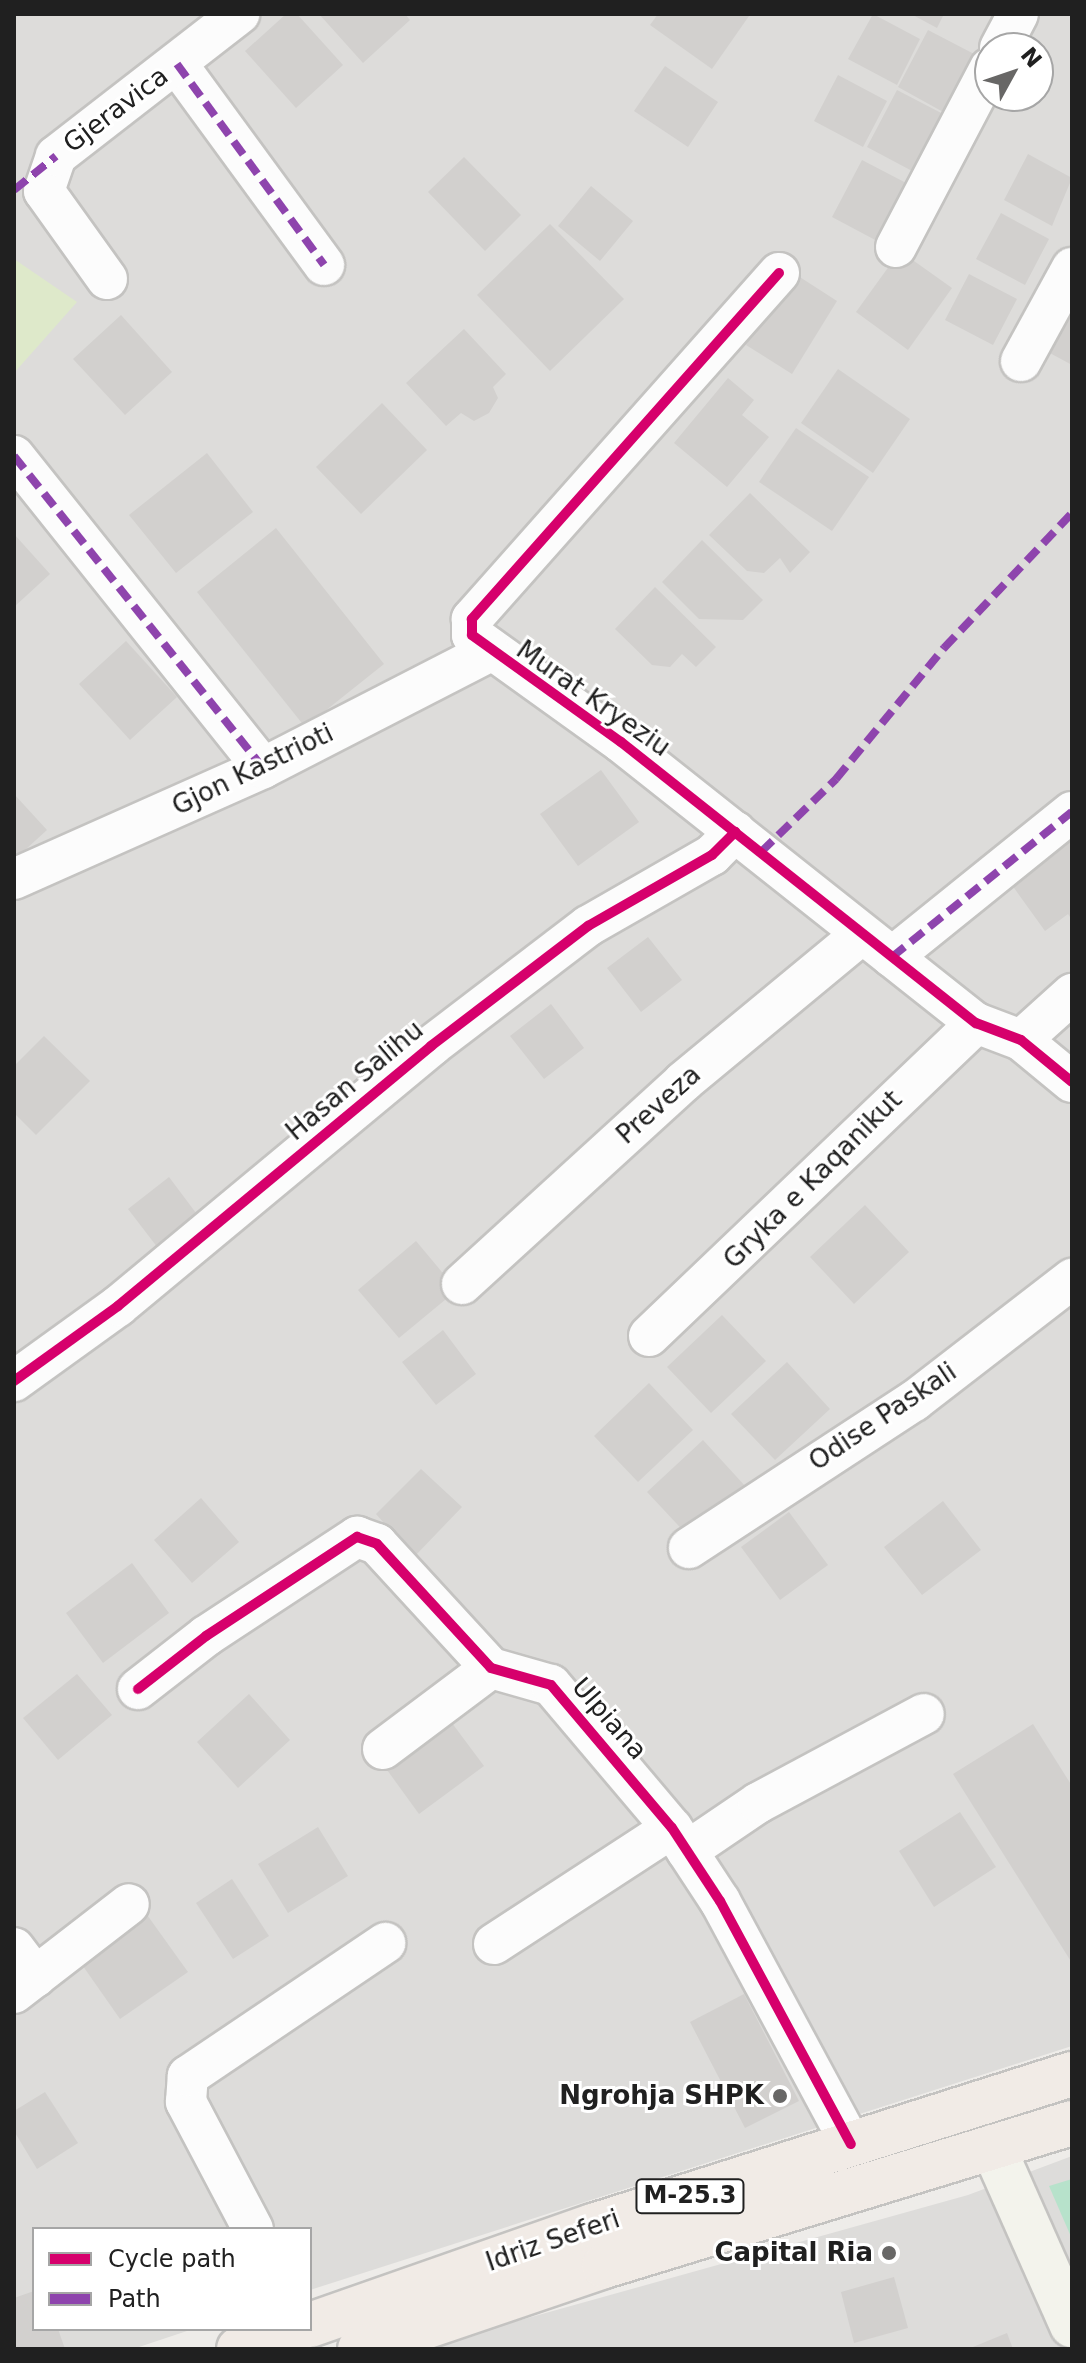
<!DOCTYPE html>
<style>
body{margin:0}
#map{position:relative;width:1086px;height:2363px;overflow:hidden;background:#eeece9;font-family:"DejaVu Sans",sans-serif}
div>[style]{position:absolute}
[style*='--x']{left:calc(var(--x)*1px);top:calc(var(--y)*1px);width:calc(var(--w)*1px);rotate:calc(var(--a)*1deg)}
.residential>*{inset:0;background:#dddcda}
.grass>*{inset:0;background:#dee9ca}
.pitch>*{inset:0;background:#b7e2cb}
.building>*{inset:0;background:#d2d0ce}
.roads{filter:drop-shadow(2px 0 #c4c3c1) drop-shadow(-2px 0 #c4c3c1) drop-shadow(0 2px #c4c3c1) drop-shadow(0 -2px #c4c3c1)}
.street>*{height:40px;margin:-20px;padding:0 20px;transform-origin:20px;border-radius:20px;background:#fcfcfc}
.secondary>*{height:44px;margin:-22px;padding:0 22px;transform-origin:22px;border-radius:22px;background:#f3f3ec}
.primary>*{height:44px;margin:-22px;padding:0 22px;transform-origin:22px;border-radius:22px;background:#f1ebe6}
.quiet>*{height:8px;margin-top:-4px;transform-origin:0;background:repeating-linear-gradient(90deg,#8e44ad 0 16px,transparent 0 24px)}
.cycleway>*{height:10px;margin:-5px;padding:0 5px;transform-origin:5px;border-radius:5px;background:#d6006c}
.dots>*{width:22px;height:22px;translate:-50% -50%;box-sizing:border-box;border:4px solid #fff;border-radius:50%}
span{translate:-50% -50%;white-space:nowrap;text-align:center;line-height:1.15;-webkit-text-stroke:6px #fff;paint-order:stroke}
.shield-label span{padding:2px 6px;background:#fff;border:2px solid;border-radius:6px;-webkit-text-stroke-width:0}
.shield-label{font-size:24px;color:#202020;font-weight:700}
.street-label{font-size:26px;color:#202020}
.poi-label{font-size:26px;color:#202020;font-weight:700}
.right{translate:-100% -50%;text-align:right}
.frame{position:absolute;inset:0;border:16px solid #202020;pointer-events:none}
.legend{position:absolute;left:32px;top:2227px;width:280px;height:104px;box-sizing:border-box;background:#fff;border:2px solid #a6a6a6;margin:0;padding:10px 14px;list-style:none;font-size:24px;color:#202020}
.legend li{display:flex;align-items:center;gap:16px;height:40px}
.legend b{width:40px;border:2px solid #a6a6a6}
.north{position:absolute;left:974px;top:32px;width:80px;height:80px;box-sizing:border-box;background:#fff;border:2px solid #a6a6a6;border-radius:50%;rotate:50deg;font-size:22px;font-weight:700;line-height:32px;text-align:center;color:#202020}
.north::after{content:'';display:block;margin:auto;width:28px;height:36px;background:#686766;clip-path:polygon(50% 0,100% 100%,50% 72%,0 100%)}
</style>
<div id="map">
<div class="residential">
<i style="clip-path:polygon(evenodd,14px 14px,1072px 14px,1072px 2046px,310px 2290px,310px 2229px,34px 2229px,34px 2329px,193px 2329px,133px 2349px,14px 2349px,14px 14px,990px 48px,1038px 48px,1038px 96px,990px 96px,990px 48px)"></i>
<i style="clip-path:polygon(1072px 2156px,1072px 2349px,417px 2349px,968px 2195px)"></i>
</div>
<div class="grass">
<i style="clip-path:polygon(14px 259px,77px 302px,14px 373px)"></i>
</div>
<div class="pitch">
<i style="clip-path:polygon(1072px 2179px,1072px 2239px,1049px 2186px)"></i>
</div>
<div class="building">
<i style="clip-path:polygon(286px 14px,297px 14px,343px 65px,296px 108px,245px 51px)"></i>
<i style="clip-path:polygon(319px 14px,405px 14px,410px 20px,363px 63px)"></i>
<i style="clip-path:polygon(658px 14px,745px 14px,749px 16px,712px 69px,650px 25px)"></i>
<i style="clip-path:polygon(873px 14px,920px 39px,897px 85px,848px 59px)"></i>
<i style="clip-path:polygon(911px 14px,944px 14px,937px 28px)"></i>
<i style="clip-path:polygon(928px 30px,976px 55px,945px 113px,898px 87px)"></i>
<i style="clip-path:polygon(665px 66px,718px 102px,688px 147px,634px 111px)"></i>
<i style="clip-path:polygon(838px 75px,887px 101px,863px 147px,814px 121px)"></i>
<i style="clip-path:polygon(897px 90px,945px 115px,914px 172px,867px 147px)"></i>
<i style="clip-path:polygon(1028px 154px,1072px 178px,1052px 226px,1004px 200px)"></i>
<i style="clip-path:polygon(464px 157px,521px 215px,485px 251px,428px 192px)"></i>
<i style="clip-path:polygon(862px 160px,910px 185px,879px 242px,832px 217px)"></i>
<i style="clip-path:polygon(591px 186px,633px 221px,600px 261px,558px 226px)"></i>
<i style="clip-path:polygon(1001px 213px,1049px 239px,1025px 285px,976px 259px)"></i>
<i style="clip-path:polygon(550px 224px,624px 299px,550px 371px,477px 295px)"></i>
<i style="clip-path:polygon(900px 251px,952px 288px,908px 350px,856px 312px)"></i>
<i style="clip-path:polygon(792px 272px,837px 301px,792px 374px,746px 345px)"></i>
<i style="clip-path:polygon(969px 274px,1017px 299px,993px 345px,945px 320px)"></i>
<i style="clip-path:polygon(1072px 307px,1072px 365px,1048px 352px)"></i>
<i style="clip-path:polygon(121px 315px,172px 372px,125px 415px,73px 359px)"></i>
<i style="clip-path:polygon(464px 329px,506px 374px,493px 387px,498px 398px,489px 413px,474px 421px,461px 413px,446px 426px,406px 383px)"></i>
<i style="clip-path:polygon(838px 369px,910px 419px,873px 473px,801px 423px)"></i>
<i style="clip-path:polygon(728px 378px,754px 400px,742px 415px,769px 437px,727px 487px,674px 443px)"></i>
<i style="clip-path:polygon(382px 403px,427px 450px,361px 514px,316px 467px)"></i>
<i style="clip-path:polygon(796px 428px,869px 477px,832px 531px,759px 482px)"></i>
<i style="clip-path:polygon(207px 453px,253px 512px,176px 573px,129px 515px)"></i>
<i style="clip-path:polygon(750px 493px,810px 552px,790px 573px,780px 558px,764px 573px,747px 571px,709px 535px)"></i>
<i style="clip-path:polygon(276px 528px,384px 664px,305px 727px,197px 592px)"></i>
<i style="clip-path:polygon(14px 534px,50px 574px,14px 607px)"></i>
<i style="clip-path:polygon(702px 540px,763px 600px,743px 620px,699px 619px,662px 582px)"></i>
<i style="clip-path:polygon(655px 587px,716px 647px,696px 667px,682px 654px,670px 667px,652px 665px,615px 629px)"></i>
<i style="clip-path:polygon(126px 641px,177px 697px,130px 740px,79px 684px)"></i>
<i style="clip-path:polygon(601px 770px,639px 822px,578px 866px,540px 814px)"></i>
<i style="clip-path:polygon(14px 794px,47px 830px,14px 860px)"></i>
<i style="clip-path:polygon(1072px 835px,1072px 920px,1068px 914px,1045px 931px,1009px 881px)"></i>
<i style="clip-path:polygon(648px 937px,682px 980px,641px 1012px,607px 968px)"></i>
<i style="clip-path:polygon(551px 1004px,584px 1048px,544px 1079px,510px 1036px)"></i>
<i style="clip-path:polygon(44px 1036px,90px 1081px,36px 1135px,14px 1113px,14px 1066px)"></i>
<i style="clip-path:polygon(169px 1177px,202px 1221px,161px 1252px,128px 1209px)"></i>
<i style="clip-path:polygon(865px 1205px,909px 1252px,854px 1304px,810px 1257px)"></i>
<i style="clip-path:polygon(416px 1241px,457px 1290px,399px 1338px,358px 1290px)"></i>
<i style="clip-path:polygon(722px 1315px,766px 1361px,711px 1413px,667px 1367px)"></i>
<i style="clip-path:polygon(443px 1330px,476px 1374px,436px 1405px,402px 1362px)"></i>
<i style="clip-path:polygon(787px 1362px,830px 1409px,775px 1460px,731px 1414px)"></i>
<i style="clip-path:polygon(649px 1383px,693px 1430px,638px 1482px,594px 1436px)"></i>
<i style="clip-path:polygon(703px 1440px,746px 1487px,691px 1539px,647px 1492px)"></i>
<i style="clip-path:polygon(421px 1469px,462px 1507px,414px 1557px,376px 1514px)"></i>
<i style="clip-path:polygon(201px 1498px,239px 1542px,192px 1583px,154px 1540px)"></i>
<i style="clip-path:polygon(943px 1501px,981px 1550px,922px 1595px,884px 1547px)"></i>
<i style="clip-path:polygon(789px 1512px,828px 1565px,780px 1600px,741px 1547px)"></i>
<i style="clip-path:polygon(132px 1563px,169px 1613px,103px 1663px,66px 1613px)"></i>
<i style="clip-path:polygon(77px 1674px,112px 1715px,58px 1760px,23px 1718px)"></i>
<i style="clip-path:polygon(249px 1694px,290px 1740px,238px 1788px,197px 1742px)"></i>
<i style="clip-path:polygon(446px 1715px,484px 1766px,419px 1814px,382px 1763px)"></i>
<i style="clip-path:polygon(1033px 1724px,1072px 1786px,1072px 1963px,953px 1774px)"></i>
<i style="clip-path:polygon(960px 1812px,996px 1867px,934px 1907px,899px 1851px)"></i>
<i style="clip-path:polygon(318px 1827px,348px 1876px,288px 1913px,258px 1864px)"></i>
<i style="clip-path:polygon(232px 1879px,269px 1936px,233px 1959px,196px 1903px)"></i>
<i style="clip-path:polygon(145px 1912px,188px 1972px,120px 2019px,78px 1959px)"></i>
<i style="clip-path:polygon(744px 1994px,799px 2101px,745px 2128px,690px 2022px)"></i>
<i style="clip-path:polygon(45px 2092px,78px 2143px,37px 2169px,14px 2131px,14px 2111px)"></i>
<i style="clip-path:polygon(894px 2277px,908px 2328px,854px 2343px,841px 2292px)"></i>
<i style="clip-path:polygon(34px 2291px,34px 2329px,58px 2329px,65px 2349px,14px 2349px,14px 2298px)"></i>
<i style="clip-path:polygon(1007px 2333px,1013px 2349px,968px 2349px)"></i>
</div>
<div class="roads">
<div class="street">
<i style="--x:1000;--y:48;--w:38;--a:-62"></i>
<i style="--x:177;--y:64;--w:249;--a:53.8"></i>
<i style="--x:896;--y:247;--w:202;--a:-62.3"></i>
<i style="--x:779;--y:273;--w:463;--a:131.6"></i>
<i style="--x:472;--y:619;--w:16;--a:90"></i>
<i style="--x:472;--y:635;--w:183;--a:35.7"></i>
<i style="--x:621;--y:742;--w:453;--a:38.4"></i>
<i style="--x:976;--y:1023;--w:48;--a:20.7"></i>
<i style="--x:1021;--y:1040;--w:66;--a:39.5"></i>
<i style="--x:107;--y:279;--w:108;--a:-125.6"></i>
<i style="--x:44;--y:191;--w:37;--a:-71"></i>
<i style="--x:56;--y:156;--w:232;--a:-37.8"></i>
<i style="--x:1021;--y:361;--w:106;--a:-61.3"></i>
<i style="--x:14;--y:456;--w:399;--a:51.4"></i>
<i style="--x:14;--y:879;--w:273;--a:-24"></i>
<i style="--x:263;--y:768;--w:254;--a:-27.2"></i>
<i style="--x:892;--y:957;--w:231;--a:-38.9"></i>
<i style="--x:1021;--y:1040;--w:69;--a:-42"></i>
<i style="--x:462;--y:1284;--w:299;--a:-42.4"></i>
<i style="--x:683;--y:1082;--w:232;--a:-39.6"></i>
<i style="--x:649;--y:1336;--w:453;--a:-43.7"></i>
<i style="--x:14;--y:1381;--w:128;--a:-35.8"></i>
<i style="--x:118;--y:1306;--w:407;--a:-39.7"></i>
<i style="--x:431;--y:1046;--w:198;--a:-37.4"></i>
<i style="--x:588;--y:926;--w:143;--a:-29.8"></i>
<i style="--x:712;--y:855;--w:33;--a:-45"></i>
<i style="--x:689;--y:1548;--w:269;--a:-33.2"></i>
<i style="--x:914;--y:1401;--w:200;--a:-37.7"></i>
<i style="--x:138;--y:1689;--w:86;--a:-37.9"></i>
<i style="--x:206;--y:1636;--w:181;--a:-33.3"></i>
<i style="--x:357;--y:1537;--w:21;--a:19"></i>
<i style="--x:377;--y:1544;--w:168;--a:47.4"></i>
<i style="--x:491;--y:1668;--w:62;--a:15.8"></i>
<i style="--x:551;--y:1685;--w:187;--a:49.8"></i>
<i style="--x:672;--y:1828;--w:87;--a:56.7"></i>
<i style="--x:720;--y:1901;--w:276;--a:61.7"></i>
<i style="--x:383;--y:1749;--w:135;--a:-36.9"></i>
<i style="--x:687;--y:1851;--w:86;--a:-34.1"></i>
<i style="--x:758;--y:1803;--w:188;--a:-28.2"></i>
<i style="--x:494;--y:1944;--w:212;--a:-33.1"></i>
<i style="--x:14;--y:1948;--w:36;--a:53"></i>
<i style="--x:14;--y:1993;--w:145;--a:-37.7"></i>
<i style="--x:253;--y:2229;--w:144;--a:-117.8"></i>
<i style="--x:186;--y:2102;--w:26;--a:-86"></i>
<i style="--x:188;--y:2076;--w:238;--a:-34"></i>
</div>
<div class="secondary">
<i style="--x:993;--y:2147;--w:195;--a:66.1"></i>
</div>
<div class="primary">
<i style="--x:310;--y:2325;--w:300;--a:-19.3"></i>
<i style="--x:593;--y:2226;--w:503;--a:-17.61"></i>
<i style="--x:239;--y:2349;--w:62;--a:-18.7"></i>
<i style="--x:360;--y:2349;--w:258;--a:-18.8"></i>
<i style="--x:604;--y:2266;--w:489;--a:-17"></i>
</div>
</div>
<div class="quiet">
<i style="--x:177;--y:64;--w:249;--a:53.8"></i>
<i style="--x:14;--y:190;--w:54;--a:-39"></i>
<i style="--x:14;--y:456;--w:399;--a:51.4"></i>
<i style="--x:761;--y:852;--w:105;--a:-44.2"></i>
<i style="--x:836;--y:779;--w:170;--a:-50.5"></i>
<i style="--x:944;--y:648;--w:186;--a:-46.5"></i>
<i style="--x:892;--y:957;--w:231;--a:-38.9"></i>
</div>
<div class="cycleway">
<i style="--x:779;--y:273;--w:463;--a:131.6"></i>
<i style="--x:472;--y:619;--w:16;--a:90"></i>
<i style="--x:472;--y:635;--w:183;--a:35.7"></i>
<i style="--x:621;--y:742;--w:453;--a:38.4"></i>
<i style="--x:976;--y:1023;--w:48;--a:20.7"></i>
<i style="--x:1021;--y:1040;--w:66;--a:39.5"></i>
<i style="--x:14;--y:1381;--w:128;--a:-35.8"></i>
<i style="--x:118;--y:1306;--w:407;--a:-39.7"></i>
<i style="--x:431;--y:1046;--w:198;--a:-37.4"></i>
<i style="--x:588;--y:926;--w:143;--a:-29.8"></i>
<i style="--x:712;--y:855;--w:33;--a:-45"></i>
<i style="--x:138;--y:1689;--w:86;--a:-37.9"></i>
<i style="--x:206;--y:1636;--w:181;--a:-33.3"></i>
<i style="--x:357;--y:1537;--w:21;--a:19"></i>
<i style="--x:377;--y:1544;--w:168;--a:47.4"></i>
<i style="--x:491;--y:1668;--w:62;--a:15.8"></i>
<i style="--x:551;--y:1685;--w:187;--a:49.8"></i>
<i style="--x:672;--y:1828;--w:87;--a:56.7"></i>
<i style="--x:720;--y:1901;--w:276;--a:61.7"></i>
</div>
<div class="dots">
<i style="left:780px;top:2096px;background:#686766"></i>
<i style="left:889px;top:2253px;background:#686766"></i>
</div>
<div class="shield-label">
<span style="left:690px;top:2196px">M-25.3</span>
</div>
<div class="street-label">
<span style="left:116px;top:110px;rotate:-37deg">Gjeravica</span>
<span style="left:593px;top:699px;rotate:35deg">Murat Kryeziu</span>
<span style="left:253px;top:770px;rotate:-26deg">Gjon Kastrioti</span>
<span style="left:355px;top:1081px;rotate:-40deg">Hasan Salihu</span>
<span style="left:659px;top:1105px;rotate:-42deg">Preveza</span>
<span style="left:813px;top:1180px;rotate:-45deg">Gryka e Kaqanikut</span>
<span style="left:883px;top:1417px;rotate:-34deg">Odise Paskali</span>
<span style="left:609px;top:1719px;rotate:49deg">Ulpiana</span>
<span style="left:553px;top:2241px;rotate:-19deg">Idriz Seferi</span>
</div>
<div class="poi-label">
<span class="right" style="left:764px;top:2096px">Ngrohja SHPK</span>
<span class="right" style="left:873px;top:2253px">Capital Ria</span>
</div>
<div class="frame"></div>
<ul class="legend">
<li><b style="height:10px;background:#d6006c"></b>Cycle path</li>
<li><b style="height:10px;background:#8e44ad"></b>Path</li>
</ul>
<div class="north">N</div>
</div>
